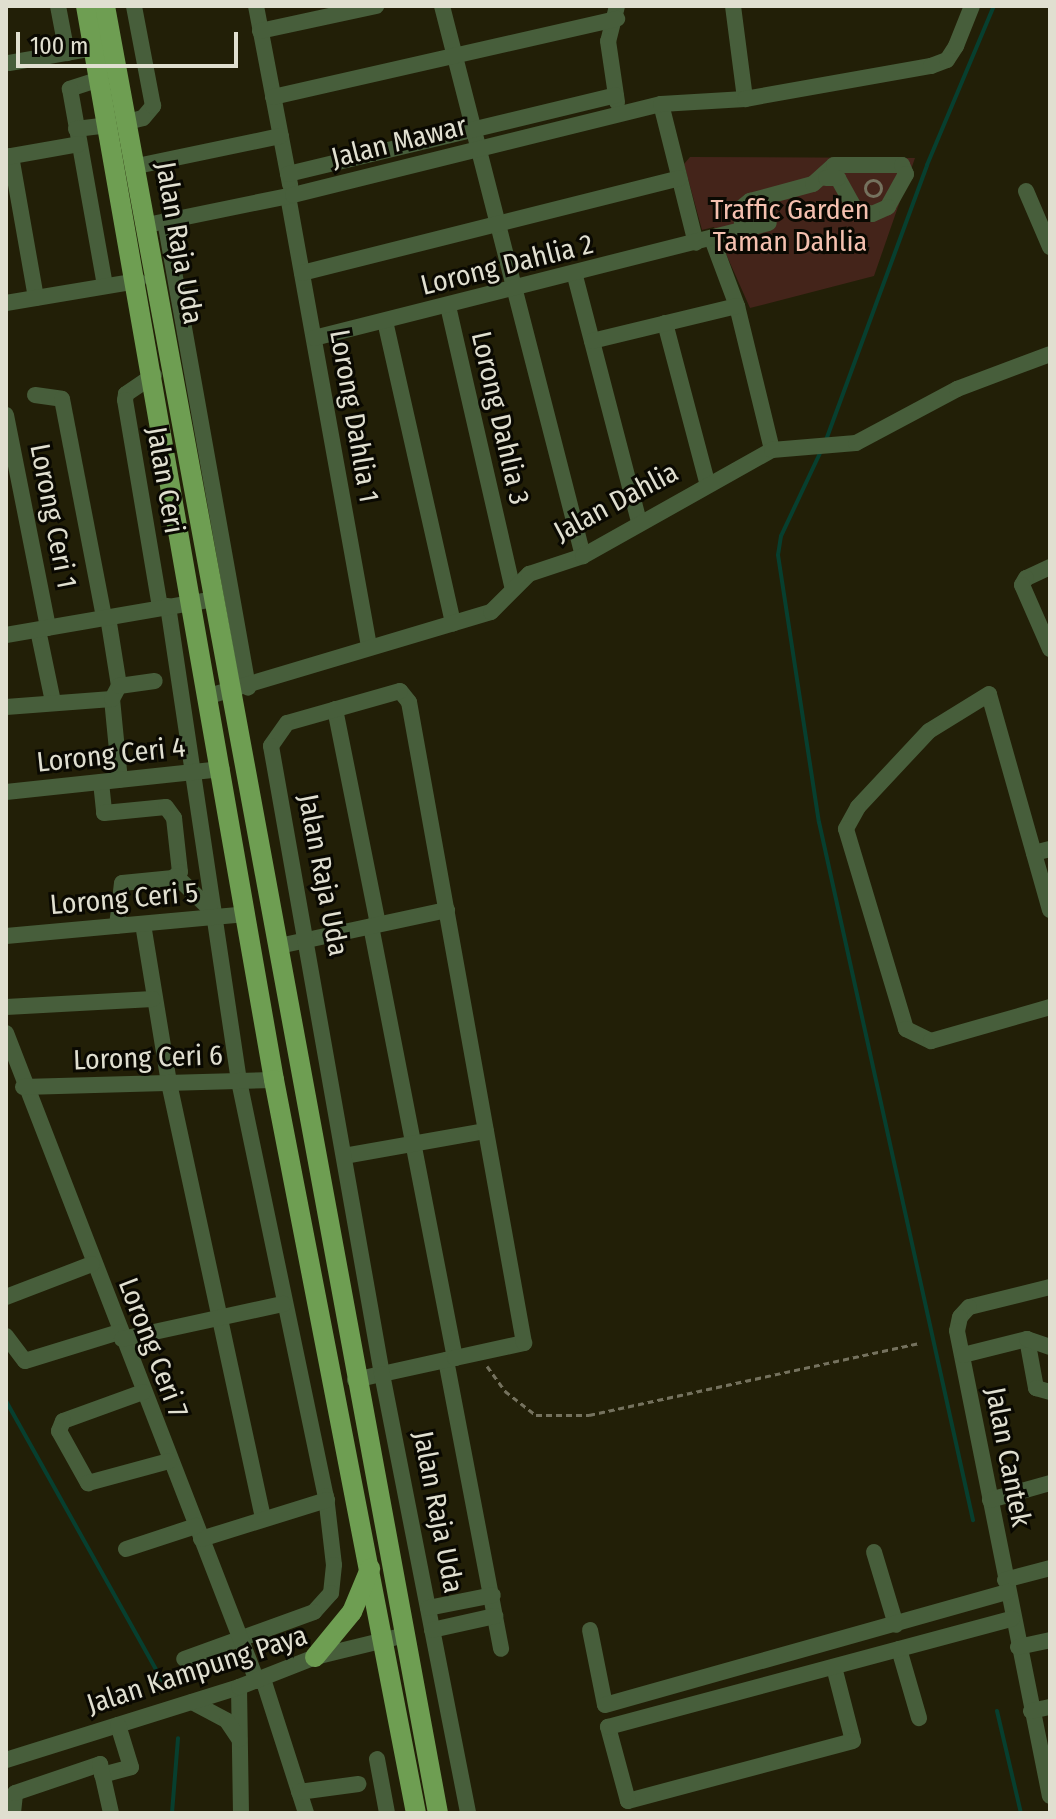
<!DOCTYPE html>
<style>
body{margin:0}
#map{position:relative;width:1056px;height:1819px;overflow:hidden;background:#221f07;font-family:"Fira Sans Condensed",sans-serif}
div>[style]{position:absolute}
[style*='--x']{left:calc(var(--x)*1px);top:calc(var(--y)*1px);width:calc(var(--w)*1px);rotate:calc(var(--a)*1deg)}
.green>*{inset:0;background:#44241a}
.stream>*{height:4px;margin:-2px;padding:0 2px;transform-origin:2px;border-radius:2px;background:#073f2f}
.path>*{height:3px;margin-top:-1.5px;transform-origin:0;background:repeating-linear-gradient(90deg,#75725e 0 6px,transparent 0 10px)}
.path>.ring{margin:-1.5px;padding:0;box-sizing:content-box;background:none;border:3px solid #75725e;border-radius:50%}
.minor>*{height:16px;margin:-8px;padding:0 8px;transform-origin:8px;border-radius:8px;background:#475e3b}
.major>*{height:20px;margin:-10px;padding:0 10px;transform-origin:10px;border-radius:10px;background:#6e9e52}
span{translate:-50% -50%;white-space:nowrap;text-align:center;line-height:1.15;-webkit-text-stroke:6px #0a0902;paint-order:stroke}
.street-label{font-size:28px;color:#e0dfd0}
.park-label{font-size:28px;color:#f4c0af}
.frame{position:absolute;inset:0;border:8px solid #e0dfd0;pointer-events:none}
.scale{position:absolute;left:16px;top:32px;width:222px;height:36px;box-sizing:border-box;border:4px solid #e0dfd0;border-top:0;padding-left:10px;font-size:24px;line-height:28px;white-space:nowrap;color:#e0dfd0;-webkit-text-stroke:6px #0a0902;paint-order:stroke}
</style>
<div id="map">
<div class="green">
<i style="clip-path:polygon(690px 157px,915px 158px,874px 276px,750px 308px,714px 227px,702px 230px,684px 164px)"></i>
</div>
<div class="stream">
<i style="--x:826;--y:440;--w:293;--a:-69.8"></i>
<i style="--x:927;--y:165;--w:173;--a:-67.2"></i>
<i style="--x:821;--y:451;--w:94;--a:115.2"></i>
<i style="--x:781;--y:536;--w:19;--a:99"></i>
<i style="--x:778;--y:555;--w:270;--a:81.3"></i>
<i style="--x:819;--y:822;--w:715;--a:77.56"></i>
<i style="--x:6;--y:1401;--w:325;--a:60.8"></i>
<i style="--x:997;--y:1711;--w:105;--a:76.8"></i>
<i style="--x:172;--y:1813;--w:75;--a:-85.4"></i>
</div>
<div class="path">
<i class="ring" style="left:865px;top:180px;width:13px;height:13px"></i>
<i style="--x:487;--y:1366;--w:31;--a:54"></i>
<i style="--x:505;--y:1391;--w:39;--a:38"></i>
<i style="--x:536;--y:1415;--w:53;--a:0"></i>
<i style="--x:589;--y:1415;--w:337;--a:-12.3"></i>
</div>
<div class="minor">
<i style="--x:58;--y:6;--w:48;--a:79.2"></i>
<i style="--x:256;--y:6;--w:182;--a:79.2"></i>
<i style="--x:442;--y:6;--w:568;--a:75.62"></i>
<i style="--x:617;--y:6;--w:36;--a:104"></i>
<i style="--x:608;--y:41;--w:62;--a:81.6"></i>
<i style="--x:733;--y:6;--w:94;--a:82.6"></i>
<i style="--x:260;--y:31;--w:119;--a:-12.2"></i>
<i style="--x:9;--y:63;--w:86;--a:-10"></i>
<i style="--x:100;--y:79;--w:32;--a:162"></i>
<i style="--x:70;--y:89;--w:200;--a:79.9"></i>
<i style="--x:273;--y:97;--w:353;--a:-12.8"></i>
<i style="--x:661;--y:104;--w:143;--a:75.9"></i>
<i style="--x:127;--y:122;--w:16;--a:-14"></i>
<i style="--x:143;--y:118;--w:16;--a:-50"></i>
<i style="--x:153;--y:106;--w:102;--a:-100.8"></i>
<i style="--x:76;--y:129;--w:31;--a:-7"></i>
<i style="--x:11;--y:156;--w:144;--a:80"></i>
<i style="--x:6;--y:157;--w:74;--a:-10.1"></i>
<i style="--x:137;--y:166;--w:147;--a:-11.8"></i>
<i style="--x:288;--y:174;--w:337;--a:-13.5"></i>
<i style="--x:1026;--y:191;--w:61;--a:66.8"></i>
<i style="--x:288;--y:196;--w:457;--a:79.8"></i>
<i style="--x:165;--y:221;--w:474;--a:79.9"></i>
<i style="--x:147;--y:225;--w:149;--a:-11.6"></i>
<i style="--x:293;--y:195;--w:379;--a:-13.9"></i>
<i style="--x:661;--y:104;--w:84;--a:-3.4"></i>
<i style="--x:745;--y:99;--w:189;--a:-10.1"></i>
<i style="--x:931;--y:66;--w:17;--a:-21"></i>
<i style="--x:947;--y:60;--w:17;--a:-57"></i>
<i style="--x:956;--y:46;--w:43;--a:-68.2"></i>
<i style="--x:743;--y:230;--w:21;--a:-98"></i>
<i style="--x:740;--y:209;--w:13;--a:-39"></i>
<i style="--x:750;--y:201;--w:65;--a:-15.1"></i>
<i style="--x:813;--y:184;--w:28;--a:-42"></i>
<i style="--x:834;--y:165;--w:68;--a:0"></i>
<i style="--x:902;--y:165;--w:10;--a:66"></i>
<i style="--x:906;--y:174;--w:38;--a:119"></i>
<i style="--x:888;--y:207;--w:17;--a:156"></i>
<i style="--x:872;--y:214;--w:18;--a:-164"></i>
<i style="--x:855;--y:209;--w:35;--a:-119"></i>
<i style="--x:838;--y:178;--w:12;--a:180"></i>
<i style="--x:712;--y:239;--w:72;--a:69.5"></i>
<i style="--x:737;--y:306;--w:148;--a:76.3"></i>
<i style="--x:302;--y:273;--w:389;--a:-14.1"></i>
<i style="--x:575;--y:276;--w:253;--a:75.4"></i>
<i style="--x:6;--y:303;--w:134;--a:-9.5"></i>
<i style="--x:448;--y:306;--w:290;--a:77.1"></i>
<i style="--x:385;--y:321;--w:310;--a:77.3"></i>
<i style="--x:665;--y:323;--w:164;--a:75.2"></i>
<i style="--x:314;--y:338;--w:469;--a:-14.2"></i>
<i style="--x:592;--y:341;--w:149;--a:-13.6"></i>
<i style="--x:154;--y:375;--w:34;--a:146"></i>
<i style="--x:126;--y:394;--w:6;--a:99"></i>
<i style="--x:125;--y:400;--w:210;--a:80.4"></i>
<i style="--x:35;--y:395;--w:27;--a:8"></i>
<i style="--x:62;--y:399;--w:223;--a:79.1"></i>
<i style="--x:6;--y:415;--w:217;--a:78.8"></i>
<i style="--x:1050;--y:567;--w:26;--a:155"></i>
<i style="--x:1026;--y:578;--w:8;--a:120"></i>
<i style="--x:1022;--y:585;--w:70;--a:66.4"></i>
<i style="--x:168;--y:606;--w:480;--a:81.5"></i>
<i style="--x:239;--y:1081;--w:424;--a:78.2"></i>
<i style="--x:326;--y:1496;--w:69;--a:83.4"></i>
<i style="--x:334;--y:1565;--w:28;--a:96"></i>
<i style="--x:331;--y:1593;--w:25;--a:132"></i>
<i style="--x:314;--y:1612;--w:138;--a:160.1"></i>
<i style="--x:108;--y:617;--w:70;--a:80.9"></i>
<i style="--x:38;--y:630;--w:74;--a:78.2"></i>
<i style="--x:6;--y:635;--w:211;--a:-9.8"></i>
<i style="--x:209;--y:696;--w:294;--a:-16.6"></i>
<i style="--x:491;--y:612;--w:54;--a:-45"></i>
<i style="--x:529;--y:574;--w:57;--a:-18.4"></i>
<i style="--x:583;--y:556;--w:217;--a:-29.3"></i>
<i style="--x:772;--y:450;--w:84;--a:-4.8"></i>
<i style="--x:856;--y:443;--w:115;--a:-28.1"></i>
<i style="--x:957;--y:389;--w:99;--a:-20.6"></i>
<i style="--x:112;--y:699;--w:81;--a:84.4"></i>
<i style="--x:6;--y:707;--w:106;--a:-4.3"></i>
<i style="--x:112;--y:699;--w:15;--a:-62"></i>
<i style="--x:119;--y:686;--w:36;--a:-8"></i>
<i style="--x:335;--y:709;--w:219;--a:78.7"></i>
<i style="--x:101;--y:782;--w:31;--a:84"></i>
<i style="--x:104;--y:813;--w:62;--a:-5.5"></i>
<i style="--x:166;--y:807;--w:14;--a:54"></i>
<i style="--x:174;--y:818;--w:54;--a:83.7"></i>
<i style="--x:180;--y:872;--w:9;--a:139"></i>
<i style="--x:173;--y:878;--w:51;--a:174.4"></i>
<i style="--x:122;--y:883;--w:43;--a:96.6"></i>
<i style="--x:6;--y:792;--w:217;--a:-6.1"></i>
<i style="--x:1034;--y:853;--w:16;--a:-14"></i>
<i style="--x:176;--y:876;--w:47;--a:44.1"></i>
<i style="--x:1050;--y:910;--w:224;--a:-105.8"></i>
<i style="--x:989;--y:694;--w:70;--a:148.3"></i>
<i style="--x:929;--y:731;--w:104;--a:133.1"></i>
<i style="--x:858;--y:807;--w:25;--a:119"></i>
<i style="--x:846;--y:829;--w:209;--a:73.3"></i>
<i style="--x:906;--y:1029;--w:28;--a:26"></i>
<i style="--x:931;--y:1041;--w:124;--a:-15.9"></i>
<i style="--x:143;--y:924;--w:161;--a:80.7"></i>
<i style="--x:169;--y:1083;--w:445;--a:77.8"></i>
<i style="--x:371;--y:926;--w:440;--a:79"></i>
<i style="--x:6;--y:936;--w:241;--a:-5.2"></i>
<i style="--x:279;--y:946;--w:172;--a:-12.1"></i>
<i style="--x:6;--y:1007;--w:147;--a:-3.1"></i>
<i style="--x:6;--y:1033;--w:695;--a:68.83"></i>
<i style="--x:23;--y:1087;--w:251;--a:-1.6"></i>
<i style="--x:344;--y:1156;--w:144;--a:-10"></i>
<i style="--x:1050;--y:1287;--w:83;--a:166.1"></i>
<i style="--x:969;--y:1307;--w:13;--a:132"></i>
<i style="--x:960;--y:1317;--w:14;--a:102"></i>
<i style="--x:957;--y:1331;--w:474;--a:78.7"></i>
<i style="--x:6;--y:1297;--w:92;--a:-21"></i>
<i style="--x:6;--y:1336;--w:31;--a:53"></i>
<i style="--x:25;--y:1361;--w:98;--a:-17.1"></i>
<i style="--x:122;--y:1339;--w:165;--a:-12.3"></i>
<i style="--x:1027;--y:1339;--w:50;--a:79.6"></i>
<i style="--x:1036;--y:1388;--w:15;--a:16"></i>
<i style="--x:963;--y:1355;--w:66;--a:-14"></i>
<i style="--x:1027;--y:1339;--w:24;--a:19"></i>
<i style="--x:446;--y:1360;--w:294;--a:79.2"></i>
<i style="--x:355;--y:1380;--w:28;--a:-13"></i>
<i style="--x:382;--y:1374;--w:75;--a:-12.4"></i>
<i style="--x:455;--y:1358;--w:71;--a:-12.3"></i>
<i style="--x:524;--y:1343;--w:651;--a:-100.17"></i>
<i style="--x:409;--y:702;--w:14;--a:-129"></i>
<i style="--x:400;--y:691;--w:117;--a:164.2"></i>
<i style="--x:287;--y:723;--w:28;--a:125"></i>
<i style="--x:271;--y:746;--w:638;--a:79.98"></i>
<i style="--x:382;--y:1374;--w:447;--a:78.9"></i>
<i style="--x:143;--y:1392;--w:85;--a:160.1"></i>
<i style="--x:63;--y:1421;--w:11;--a:112"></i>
<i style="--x:59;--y:1431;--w:60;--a:60.9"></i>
<i style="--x:88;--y:1483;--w:84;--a:-15.2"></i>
<i style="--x:990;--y:1500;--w:62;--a:-15.8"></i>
<i style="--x:201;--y:1539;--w:132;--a:-17.2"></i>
<i style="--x:126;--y:1549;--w:74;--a:-18.2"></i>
<i style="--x:874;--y:1552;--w:76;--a:73.2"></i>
<i style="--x:1005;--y:1580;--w:47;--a:-14.9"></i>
<i style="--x:428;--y:1608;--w:66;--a:-11.3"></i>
<i style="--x:432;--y:1630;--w:65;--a:-12.5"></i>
<i style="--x:590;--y:1630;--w:76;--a:78.7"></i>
<i style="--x:605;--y:1705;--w:418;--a:-15.7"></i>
<i style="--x:1018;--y:1647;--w:33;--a:-12"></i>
<i style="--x:899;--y:1649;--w:72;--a:73.8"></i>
<i style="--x:834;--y:1667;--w:76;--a:75.6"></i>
<i style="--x:853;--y:1741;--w:233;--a:165.1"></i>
<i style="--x:628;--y:1801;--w:77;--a:-105.1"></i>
<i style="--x:608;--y:1727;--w:418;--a:-15"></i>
<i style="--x:263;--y:1679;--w:141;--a:72.2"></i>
<i style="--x:239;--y:1687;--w:126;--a:89.1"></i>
<i style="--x:192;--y:1702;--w:40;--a:28"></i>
<i style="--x:227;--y:1721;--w:22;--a:56"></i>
<i style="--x:1031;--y:1711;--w:19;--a:-12"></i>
<i style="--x:377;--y:1759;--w:55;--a:79.5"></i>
<i style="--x:6;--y:1760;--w:244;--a:-17.4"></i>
<i style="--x:239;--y:1687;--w:82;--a:-21.5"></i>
<i style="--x:315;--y:1657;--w:93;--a:-13.7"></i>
<i style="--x:102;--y:1775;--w:30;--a:-15"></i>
<i style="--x:131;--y:1767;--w:44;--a:-107.2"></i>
<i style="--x:299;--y:1792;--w:60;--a:-7.7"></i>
<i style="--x:13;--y:1813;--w:20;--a:-84"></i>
<i style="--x:15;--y:1793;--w:90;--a:-18.8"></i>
<i style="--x:100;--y:1764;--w:50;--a:77.3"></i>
</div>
<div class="major">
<i style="--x:86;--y:6;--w:1090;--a:80.07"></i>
<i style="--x:274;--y:1080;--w:747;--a:79.04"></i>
<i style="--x:105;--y:6;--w:1837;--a:79.56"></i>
<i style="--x:315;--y:1657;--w:58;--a:-50.6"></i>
<i style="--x:352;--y:1612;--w:47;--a:-67.3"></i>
</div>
<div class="street-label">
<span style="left:399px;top:142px;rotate:-14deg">Jalan Mawar</span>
<span style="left:179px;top:243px;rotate:80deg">Jalan Raja Uda</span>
<span style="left:507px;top:265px;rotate:-14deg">Lorong Dahlia 2</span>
<span style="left:354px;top:416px;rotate:80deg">Lorong Dahlia 1</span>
<span style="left:500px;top:418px;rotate:77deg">Lorong Dahlia 3</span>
<span style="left:165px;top:480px;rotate:80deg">Jalan Ceri</span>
<span style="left:616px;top:502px;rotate:-28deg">Jalan Dahlia</span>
<span style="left:53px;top:516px;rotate:79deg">Lorong Ceri 1</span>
<span style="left:111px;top:755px;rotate:-6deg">Lorong Ceri 4</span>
<span style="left:323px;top:875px;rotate:79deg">Jalan Raja Uda</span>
<span style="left:124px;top:899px;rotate:-5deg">Lorong Ceri 5</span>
<span style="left:148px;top:1058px;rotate:-2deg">Lorong Ceri 6</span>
<span style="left:153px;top:1348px;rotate:69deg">Lorong Ceri 7</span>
<span style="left:1008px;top:1457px;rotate:79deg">Jalan Cantek</span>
<span style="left:438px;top:1512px;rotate:79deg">Jalan Raja Uda</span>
<span style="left:197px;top:1670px;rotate:-18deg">Jalan Kampung Paya</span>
</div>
<div class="park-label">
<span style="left:790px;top:226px">Traffic Garden<br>Taman Dahlia</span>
</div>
<div class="frame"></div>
<div class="scale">100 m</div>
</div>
